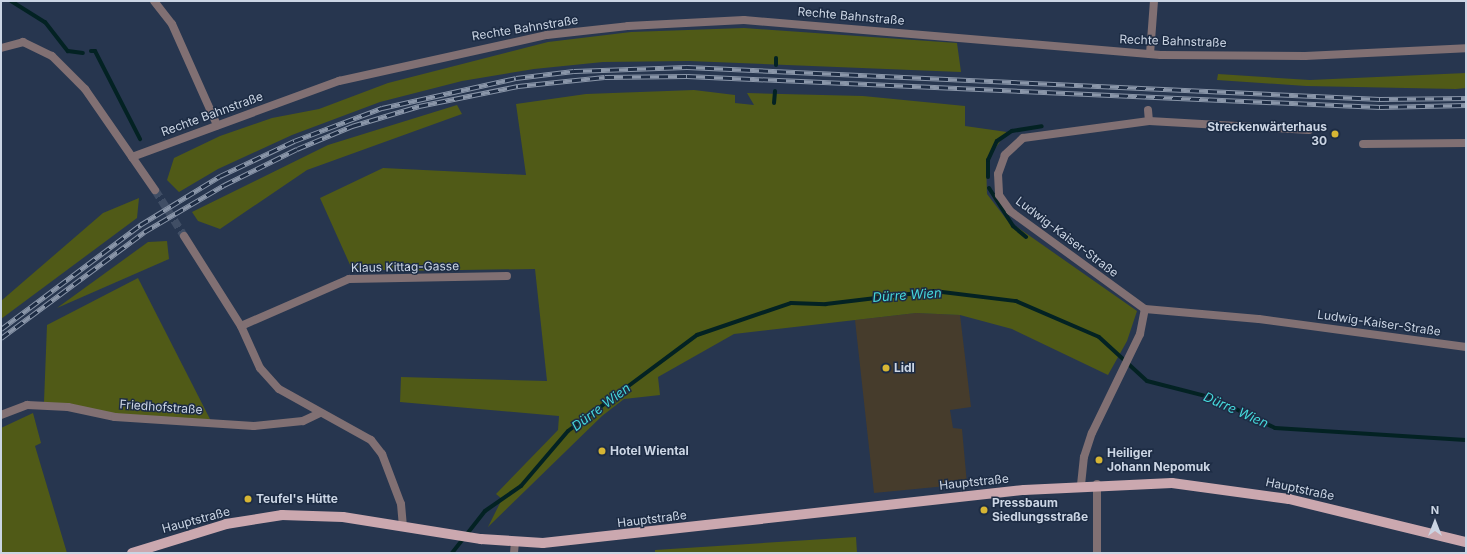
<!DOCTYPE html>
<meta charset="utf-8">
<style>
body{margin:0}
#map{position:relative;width:1467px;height:554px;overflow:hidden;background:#27364f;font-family:Inter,sans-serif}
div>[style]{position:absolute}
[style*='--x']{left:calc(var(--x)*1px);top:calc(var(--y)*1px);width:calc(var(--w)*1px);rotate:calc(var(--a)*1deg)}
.commercial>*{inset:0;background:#463c2c}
.green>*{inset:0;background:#505a17}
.stream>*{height:4px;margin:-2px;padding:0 2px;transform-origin:2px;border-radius:2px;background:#032223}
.street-tunnel>*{height:8px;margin-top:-4px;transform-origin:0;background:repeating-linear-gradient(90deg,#404e65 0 8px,transparent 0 12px)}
.street>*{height:8px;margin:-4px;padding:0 4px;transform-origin:4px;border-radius:4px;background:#817073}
.primary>*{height:10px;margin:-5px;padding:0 5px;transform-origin:5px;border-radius:5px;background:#cba8af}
.rail>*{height:4.5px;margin-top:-2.25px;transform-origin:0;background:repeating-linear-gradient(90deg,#1d2c44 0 9px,#8a96a9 0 18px);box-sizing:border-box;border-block:1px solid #8a96a9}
.dots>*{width:11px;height:11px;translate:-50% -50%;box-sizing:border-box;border:2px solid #1d2c44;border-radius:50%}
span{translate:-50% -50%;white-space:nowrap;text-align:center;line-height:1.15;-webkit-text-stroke:3px #1d2c44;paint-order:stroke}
.street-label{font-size:12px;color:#cbd5e4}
.poi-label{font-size:12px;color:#cbd5e4;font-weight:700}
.right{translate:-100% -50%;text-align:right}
.left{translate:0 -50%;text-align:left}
.water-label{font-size:13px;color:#46d9db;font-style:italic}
.frame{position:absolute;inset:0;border:2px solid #cbd5e4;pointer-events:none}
.north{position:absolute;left:1415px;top:502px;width:40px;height:40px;-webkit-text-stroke:3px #1d2c44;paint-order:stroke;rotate:0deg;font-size:11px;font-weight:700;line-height:16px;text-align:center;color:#cbd5e4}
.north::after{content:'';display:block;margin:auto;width:14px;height:18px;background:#cbd5e4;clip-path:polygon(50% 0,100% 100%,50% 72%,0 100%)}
</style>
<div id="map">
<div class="commercial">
<i style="clip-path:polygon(916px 313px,960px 315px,971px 407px,950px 410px,953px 428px,962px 429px,967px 484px,874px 493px,855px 320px)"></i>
</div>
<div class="green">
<i style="clip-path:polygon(744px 28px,957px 43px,961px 72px,689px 61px,603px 62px,534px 69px,462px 81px,380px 102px,292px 135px,218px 169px,179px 192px,167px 180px,174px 158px,220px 136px,272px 118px,319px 109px,388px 83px,548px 42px,631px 32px)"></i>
<i style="clip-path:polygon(1466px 73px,1466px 88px,1456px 89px,1306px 86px,1217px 80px,1218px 74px,1310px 80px)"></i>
<i style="clip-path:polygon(694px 90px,735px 95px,735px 103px,754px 105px,747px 93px,863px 96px,965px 106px,965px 126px,1007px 132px,986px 161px,987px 194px,1007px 220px,1137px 311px,1127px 341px,1108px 375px,1012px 329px,960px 315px,916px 313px,734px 334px,658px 377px,660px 395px,624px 399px,602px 416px,488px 527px,502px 499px,496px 494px,558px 430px,559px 416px,400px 402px,401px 377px,547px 381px,535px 269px,396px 271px,351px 267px,320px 198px,383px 168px,526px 175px,516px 104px,586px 94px)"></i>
<i style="clip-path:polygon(457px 105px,462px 114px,307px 170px,220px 229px,198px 221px,192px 212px,328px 145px)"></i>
<i style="clip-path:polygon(139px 198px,137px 218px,1px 319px,1px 301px,103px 213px)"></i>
<i style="clip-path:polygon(167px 241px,169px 259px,57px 308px,148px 242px)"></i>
<i style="clip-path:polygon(138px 278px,212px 423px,115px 417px,44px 402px,47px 325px)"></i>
<i style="clip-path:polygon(33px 413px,41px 443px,35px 446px,67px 553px,1px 553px,1px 428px)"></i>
<i style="clip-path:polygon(856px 537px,857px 553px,655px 553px,655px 550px)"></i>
</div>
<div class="stream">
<i style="--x:11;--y:1;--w:40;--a:32"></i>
<i style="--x:45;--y:22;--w:37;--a:52"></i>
<i style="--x:68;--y:51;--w:15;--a:8"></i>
<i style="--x:91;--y:51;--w:4;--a:0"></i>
<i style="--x:95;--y:51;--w:99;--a:62.9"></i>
<i style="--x:776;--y:58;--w:7;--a:90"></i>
<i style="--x:774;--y:103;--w:12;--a:-85"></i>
<i style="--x:988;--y:177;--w:17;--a:-90"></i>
<i style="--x:988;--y:160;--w:21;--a:-65"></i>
<i style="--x:997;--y:141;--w:18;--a:-34"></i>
<i style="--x:1012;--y:131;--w:30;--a:-9"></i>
<i style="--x:989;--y:188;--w:45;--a:57.7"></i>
<i style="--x:1013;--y:226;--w:17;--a:40"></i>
<i style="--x:452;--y:553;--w:53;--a:-51.8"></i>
<i style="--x:485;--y:511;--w:44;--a:-34.8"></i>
<i style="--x:521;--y:486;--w:72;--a:-49.5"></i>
<i style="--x:568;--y:431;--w:161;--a:-36.7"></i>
<i style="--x:697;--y:335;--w:99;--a:-18.8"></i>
<i style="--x:791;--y:303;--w:35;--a:2"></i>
<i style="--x:826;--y:304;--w:109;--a:-6.9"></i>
<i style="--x:934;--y:291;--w:83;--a:7"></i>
<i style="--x:1016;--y:301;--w:90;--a:23.4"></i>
<i style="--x:1099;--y:337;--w:65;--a:42.5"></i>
<i style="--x:1147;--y:381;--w:68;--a:14.4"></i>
<i style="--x:1213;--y:398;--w:69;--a:25.8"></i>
<i style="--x:1275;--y:428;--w:191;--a:3.6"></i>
</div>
<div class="street-tunnel">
<i style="--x:155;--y:190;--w:54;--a:57.8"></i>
</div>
<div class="street">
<i style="--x:154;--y:1;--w:29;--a:52"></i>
<i style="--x:172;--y:24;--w:111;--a:66"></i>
<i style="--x:1;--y:48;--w:23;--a:-15"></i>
<i style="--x:23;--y:42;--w:32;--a:26"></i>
<i style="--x:52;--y:56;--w:47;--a:45"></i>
<i style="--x:85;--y:89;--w:123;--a:55.3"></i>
<i style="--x:1150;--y:54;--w:53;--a:-85.7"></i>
<i style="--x:1148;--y:110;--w:11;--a:85"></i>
<i style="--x:1309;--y:130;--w:160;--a:-176.8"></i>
<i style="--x:1149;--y:121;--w:127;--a:172.3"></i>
<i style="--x:1023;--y:138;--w:25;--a:137"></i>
<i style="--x:1005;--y:155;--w:20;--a:110"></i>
<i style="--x:998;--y:174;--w:21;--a:87"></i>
<i style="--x:999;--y:195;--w:19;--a:55"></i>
<i style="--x:1010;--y:211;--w:167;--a:36"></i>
<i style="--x:1145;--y:309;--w:114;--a:5"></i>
<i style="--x:1259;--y:319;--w:209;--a:7.7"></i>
<i style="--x:1363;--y:144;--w:103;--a:-0.6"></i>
<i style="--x:132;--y:157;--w:221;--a:-20.2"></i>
<i style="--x:339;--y:81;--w:213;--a:-12.5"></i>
<i style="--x:547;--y:35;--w:81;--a:-6.3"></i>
<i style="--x:628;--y:26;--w:116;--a:-3"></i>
<i style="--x:744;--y:20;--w:418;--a:4.8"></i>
<i style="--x:1161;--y:55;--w:144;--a:0.4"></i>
<i style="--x:1305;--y:56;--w:161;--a:-2.8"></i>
<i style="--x:184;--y:236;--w:107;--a:57.7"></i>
<i style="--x:241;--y:326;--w:46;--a:65.7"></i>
<i style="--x:260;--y:368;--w:28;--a:48"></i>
<i style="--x:279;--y:389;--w:105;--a:29"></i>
<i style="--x:371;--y:440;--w:18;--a:52"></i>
<i style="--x:382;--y:454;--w:53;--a:69.2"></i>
<i style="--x:401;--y:504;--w:22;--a:85"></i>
<i style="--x:241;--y:326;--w:118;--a:-23.5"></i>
<i style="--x:349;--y:279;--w:158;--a:-1.1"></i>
<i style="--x:1;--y:415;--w:28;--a:-21"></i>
<i style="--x:27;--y:405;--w:41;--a:2.8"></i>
<i style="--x:68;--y:407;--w:48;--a:12"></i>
<i style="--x:115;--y:417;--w:139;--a:3.7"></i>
<i style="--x:254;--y:426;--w:49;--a:-5.8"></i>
<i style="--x:303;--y:421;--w:19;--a:-25"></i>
<i style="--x:1097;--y:484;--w:69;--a:90"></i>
<i style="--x:1081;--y:485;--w:28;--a:-84"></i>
<i style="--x:1084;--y:457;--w:25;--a:-72"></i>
<i style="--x:1092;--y:433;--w:110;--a:-64.1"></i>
<i style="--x:1140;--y:334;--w:25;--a:-79"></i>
<i style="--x:514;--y:553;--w:11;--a:-85"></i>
</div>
<div class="primary">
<i style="--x:132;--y:553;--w:98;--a:-17.1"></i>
<i style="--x:226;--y:524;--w:57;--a:-9.1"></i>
<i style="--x:282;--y:515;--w:61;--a:1.9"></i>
<i style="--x:343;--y:517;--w:140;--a:9.1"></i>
<i style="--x:481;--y:539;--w:62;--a:3.7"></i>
<i style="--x:543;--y:543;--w:484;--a:-6.3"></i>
<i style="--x:1024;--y:490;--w:148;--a:-2.7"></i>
<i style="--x:1172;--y:483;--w:118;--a:7.8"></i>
<i style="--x:1289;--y:499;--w:182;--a:13.7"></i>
</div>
<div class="rail">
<i style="--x:1;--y:329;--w:174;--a:-36.8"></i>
<i style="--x:140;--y:225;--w:94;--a:-31.5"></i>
<i style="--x:220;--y:176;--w:82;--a:-25.3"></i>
<i style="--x:294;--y:141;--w:94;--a:-20.6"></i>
<i style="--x:382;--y:108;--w:137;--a:-12.6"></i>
<i style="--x:516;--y:78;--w:58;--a:-6.9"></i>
<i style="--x:574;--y:71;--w:113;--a:-2"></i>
<i style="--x:687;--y:67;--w:694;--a:2.64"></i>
<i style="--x:1380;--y:99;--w:86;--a:-0.7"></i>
<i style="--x:1;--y:338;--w:178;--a:-36.5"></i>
<i style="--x:144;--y:232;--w:93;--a:-30.4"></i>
<i style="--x:224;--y:185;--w:81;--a:-26.3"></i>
<i style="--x:297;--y:149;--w:60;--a:-22.7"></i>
<i style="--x:352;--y:126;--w:70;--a:-16.6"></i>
<i style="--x:419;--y:106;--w:101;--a:-11.4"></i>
<i style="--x:518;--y:86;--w:87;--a:-5.9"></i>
<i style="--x:605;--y:77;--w:82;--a:-0.7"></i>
<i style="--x:687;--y:76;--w:694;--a:2.56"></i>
<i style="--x:1380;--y:107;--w:86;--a:-1.3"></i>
</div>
<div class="dots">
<i style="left:1335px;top:134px;background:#d6b534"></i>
<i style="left:886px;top:368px;background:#d6b534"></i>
<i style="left:602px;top:451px;background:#d6b534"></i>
<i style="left:1099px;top:460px;background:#d6b534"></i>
<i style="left:248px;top:499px;background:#d6b534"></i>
<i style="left:984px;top:510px;background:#d6b534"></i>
</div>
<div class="street-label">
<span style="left:851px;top:16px;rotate:5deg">Rechte Bahnstraße</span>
<span style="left:525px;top:28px;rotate:-9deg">Rechte Bahnstraße</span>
<span style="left:1173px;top:41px;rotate:2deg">Rechte Bahnstraße</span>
<span style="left:212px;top:114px;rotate:-20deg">Rechte Bahnstraße</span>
<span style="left:1067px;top:237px;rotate:37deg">Ludwig-Kaiser-Straße</span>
<span style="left:405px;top:267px;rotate:-1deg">Klaus Kittag-Gasse</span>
<span style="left:1379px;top:323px;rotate:8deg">Ludwig-Kaiser-Straße</span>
<span style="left:161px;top:407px;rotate:4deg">Friedhofstraße</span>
<span style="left:974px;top:482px;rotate:-6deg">Hauptstraße</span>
<span style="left:1300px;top:489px;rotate:12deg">Hauptstraße</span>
<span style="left:652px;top:519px;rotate:-7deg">Hauptstraße</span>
<span style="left:196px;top:520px;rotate:-15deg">Hauptstraße</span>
</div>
<div class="poi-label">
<span class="right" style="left:1327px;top:134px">Streckenwärterhaus<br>30</span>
<span class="left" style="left:894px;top:368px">Lidl</span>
<span class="left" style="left:610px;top:451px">Hotel Wiental</span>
<span class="left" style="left:1107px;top:460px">Heiliger<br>Johann Nepomuk</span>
<span class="left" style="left:256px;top:499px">Teufel's Hütte</span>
<span class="left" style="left:992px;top:510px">Pressbaum<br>Siedlungsstraße</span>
</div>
<div class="water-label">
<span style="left:907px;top:295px;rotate:-4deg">Dürre Wien</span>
<span style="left:601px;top:407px;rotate:-37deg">Dürre Wien</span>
<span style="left:1236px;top:410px;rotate:24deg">Dürre Wien</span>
</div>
<div class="frame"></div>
<div class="north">N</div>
</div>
